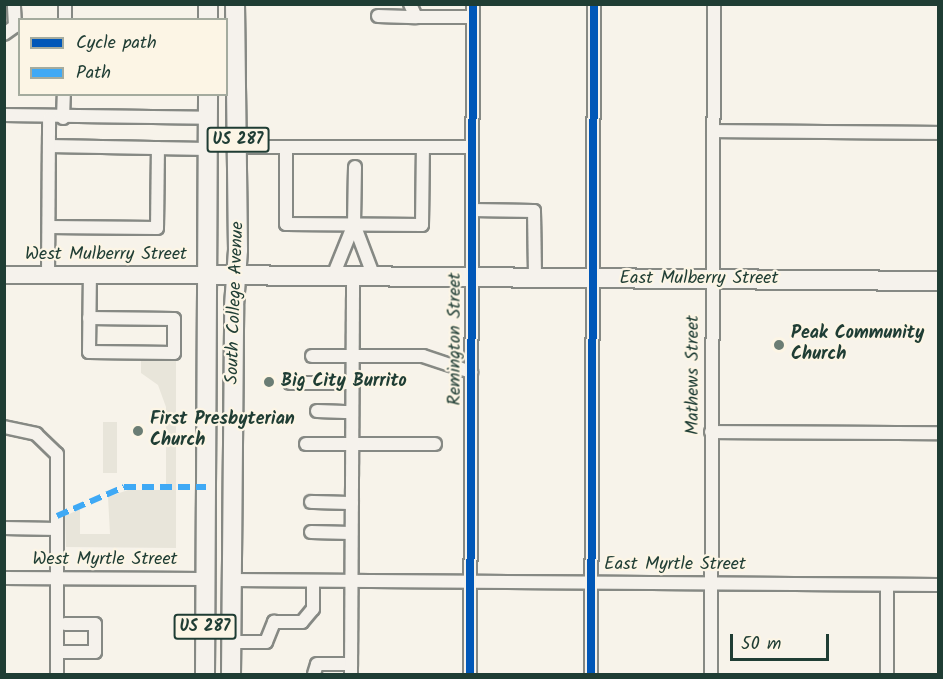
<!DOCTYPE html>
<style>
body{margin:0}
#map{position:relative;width:943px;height:679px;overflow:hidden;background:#f7f3ea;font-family:Kalam,sans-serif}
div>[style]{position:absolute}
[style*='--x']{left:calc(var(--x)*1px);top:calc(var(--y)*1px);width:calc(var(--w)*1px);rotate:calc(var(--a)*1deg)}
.green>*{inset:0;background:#e8e5da}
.roads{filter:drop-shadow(2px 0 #868984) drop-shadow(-2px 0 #868984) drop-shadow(0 2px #868984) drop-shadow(0 -2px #868984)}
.minor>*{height:12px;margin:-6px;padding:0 6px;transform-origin:6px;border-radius:6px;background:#f5f2ec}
.major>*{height:16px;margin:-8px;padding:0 8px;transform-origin:8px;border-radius:8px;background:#f5f2ec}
.highway>*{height:18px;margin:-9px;padding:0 9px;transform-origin:9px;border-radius:9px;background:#f5f2ec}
.quiet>*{height:6px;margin-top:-3px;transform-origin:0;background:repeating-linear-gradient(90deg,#3fa9f5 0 12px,transparent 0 18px)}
.cycleway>*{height:8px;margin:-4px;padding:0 4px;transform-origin:4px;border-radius:4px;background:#0057b8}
.dots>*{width:16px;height:16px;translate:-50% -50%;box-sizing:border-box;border:3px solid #fcf5e5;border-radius:50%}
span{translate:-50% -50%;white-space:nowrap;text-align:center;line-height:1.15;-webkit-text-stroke:4.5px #fcf5e5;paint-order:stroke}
.shield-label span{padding:2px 4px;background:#fcf5e5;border:2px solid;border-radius:4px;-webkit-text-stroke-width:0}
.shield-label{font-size:16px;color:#1f3d34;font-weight:700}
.street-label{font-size:18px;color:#1f3d34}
.poi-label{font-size:18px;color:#1f3d34;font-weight:700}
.left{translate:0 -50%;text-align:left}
.frame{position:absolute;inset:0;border:6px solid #1f3d34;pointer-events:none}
.legend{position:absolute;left:18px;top:18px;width:210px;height:78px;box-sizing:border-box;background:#fcf5e5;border:2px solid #a4ab9e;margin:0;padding:8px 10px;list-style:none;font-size:18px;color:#1f3d34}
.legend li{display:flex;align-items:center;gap:12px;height:30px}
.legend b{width:30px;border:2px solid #a4ab9e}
.scale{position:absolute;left:730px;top:634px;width:99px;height:27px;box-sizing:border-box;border:3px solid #1f3d34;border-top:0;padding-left:8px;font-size:18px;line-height:21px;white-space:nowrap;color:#1f3d34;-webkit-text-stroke:4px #fcf5e5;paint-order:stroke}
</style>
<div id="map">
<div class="green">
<i style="clip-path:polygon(141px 356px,176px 357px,176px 548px,66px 547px,65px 516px,80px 509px,80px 534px,110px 534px,108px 497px,128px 490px,166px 490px,166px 407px,158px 385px,141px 373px)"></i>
<i style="clip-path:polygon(103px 422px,117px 422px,117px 473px,103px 473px)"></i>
</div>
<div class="roads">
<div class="minor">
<i style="--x:410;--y:4;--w:14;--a:65"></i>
<i style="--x:416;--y:17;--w:57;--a:0"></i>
<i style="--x:378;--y:16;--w:38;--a:2"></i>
<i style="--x:65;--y:20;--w:16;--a:-90"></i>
<i style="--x:4;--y:34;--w:14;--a:-36"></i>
<i style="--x:15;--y:26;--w:22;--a:-93"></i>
<i style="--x:4;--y:115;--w:204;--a:0.8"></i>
<i style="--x:63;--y:118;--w:24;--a:-88"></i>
<i style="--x:713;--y:131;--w:225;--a:0.5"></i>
<i style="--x:49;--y:146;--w:158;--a:1.1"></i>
<i style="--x:239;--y:147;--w:233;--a:0"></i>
<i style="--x:286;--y:147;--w:77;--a:90"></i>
<i style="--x:286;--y:224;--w:136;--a:0.4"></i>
<i style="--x:422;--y:225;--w:78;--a:-89.3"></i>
<i style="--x:355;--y:167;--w:57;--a:91"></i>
<i style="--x:354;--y:224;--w:57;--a:69.3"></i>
<i style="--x:472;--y:210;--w:62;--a:0.9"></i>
<i style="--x:534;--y:211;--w:67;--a:89.1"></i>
<i style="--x:49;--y:227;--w:108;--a:0.5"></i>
<i style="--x:157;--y:228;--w:80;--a:-89.3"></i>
<i style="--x:48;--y:275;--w:157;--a:-89.6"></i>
<i style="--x:333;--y:276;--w:56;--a:-68"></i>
<i style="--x:89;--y:318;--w:85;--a:0.7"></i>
<i style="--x:174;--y:319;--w:34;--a:90"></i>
<i style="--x:174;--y:353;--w:85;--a:-179.3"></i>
<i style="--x:89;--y:352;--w:77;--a:-89.3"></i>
<i style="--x:312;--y:356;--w:111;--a:0"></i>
<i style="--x:423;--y:356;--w:51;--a:18.4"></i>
<i style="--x:290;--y:383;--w:62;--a:0"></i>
<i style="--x:317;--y:411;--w:35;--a:2"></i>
<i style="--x:4;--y:427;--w:33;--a:12"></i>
<i style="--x:36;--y:434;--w:29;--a:44"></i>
<i style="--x:57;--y:454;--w:220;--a:90"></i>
<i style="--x:711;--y:432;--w:227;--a:0.3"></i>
<i style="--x:306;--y:444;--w:129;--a:0"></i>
<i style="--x:311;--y:502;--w:41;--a:1.4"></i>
<i style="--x:4;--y:528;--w:53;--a:1.1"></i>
<i style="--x:311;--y:532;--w:40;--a:1.4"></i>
<i style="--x:4;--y:578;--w:200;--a:0.3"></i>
<i style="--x:232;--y:580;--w:706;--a:0.41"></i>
<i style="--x:887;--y:585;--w:89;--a:90"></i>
<i style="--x:231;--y:642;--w:35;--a:0"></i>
<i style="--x:266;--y:642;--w:22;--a:-68"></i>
<i style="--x:274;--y:622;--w:28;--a:0"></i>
<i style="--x:302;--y:622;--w:17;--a:-50"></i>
<i style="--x:313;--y:609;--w:28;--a:-90"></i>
<i style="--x:57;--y:652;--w:38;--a:0"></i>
<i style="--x:95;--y:652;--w:28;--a:-90"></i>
<i style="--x:95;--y:624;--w:30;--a:180"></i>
<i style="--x:314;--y:674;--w:10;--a:-73"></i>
<i style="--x:317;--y:664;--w:34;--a:0"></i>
<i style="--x:351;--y:674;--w:398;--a:-89.7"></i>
<i style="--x:470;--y:674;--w:670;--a:-89.74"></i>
<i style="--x:591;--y:674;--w:670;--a:-89.74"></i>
<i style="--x:711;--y:674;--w:670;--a:-89.74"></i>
</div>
<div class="major">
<i style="--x:4;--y:275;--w:203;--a:0"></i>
</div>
<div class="highway">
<i style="--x:208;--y:20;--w:16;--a:-90"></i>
<i style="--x:207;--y:275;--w:731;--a:0.47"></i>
<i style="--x:205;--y:674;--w:580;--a:-89.7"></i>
<i style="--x:231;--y:674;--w:368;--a:-89.5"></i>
<i style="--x:234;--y:306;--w:56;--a:-85.9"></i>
<i style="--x:238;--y:250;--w:246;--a:-90.7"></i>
</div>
</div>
<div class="quiet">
<i style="--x:57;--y:516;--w:73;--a:-23.4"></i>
<i style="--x:124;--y:487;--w:82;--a:0"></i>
</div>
<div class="cycleway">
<i style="--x:470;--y:674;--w:670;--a:-89.74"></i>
<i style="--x:591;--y:674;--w:670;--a:-89.74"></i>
</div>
<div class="dots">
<i style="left:779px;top:345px;background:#6b7d74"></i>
<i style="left:269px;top:382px;background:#6b7d74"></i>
<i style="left:138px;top:431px;background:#6b7d74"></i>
</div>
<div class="shield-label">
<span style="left:238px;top:140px">US 287</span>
<span style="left:205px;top:627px">US 287</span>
</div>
<div class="street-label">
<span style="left:106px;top:255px">West Mulberry Street</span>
<span style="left:699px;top:279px">East Mulberry Street</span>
<span style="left:236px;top:303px;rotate:-88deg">South College Avenue</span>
<span style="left:456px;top:339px;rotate:-90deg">Remington Street</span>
<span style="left:694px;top:375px;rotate:-90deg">Mathews Street</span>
<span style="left:105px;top:560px">West Myrtle Street</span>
<span style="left:675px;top:565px">East Myrtle Street</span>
</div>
<div class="poi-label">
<span class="left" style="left:791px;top:345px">Peak Community<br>Church</span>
<span class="left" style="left:281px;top:382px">Big City Burrito</span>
<span class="left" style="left:150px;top:431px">First Presbyterian<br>Church</span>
</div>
<div class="frame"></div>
<ul class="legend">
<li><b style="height:8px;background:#0057b8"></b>Cycle path</li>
<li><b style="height:8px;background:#3fa9f5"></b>Path</li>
</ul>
<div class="scale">50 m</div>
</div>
